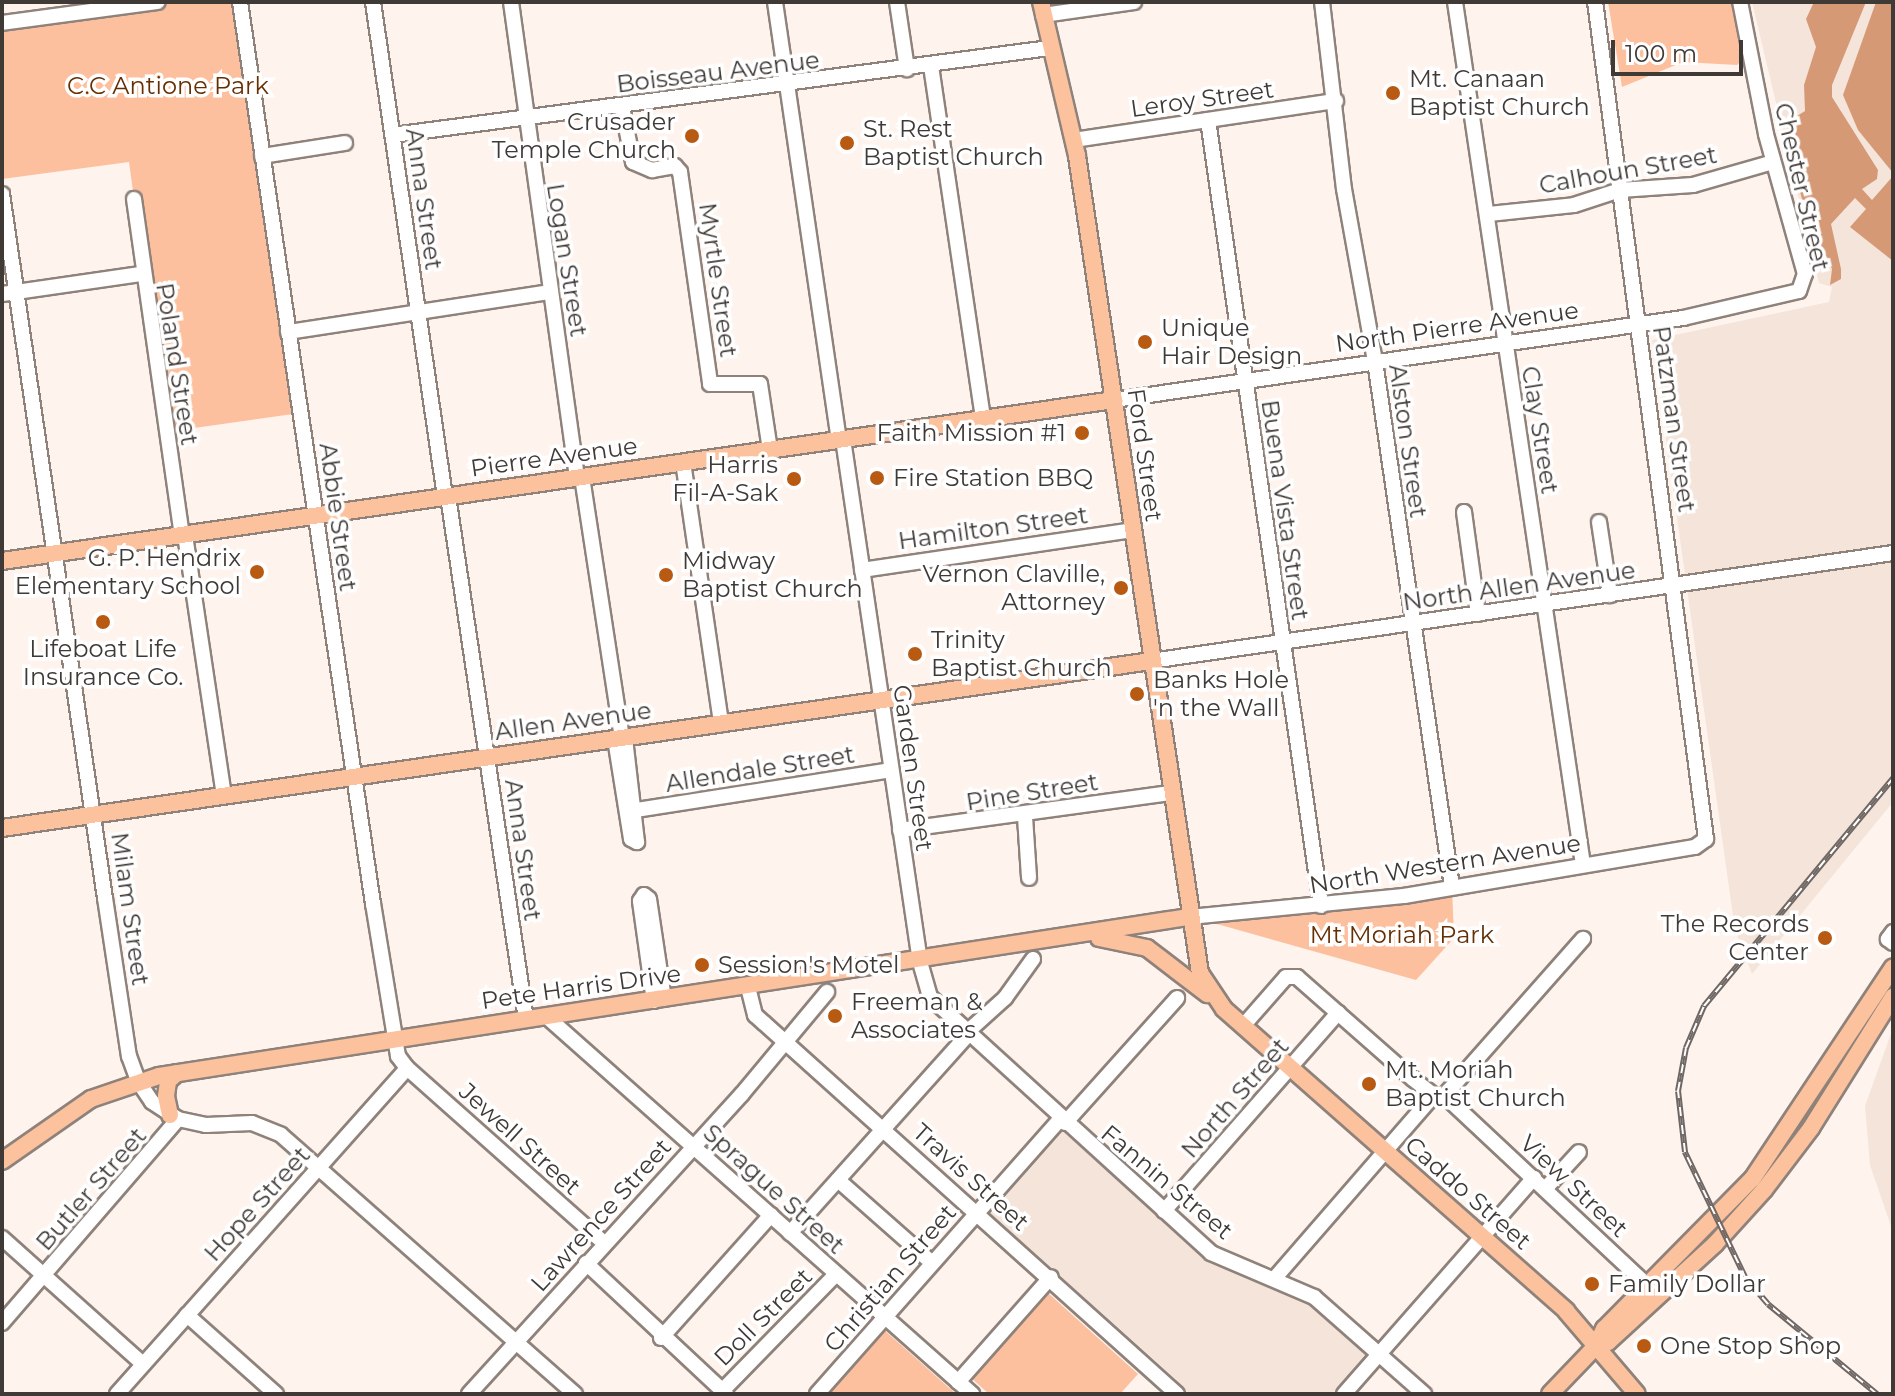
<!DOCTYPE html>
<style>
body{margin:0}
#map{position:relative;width:1895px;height:1396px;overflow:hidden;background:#fef3ed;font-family:Montserrat,sans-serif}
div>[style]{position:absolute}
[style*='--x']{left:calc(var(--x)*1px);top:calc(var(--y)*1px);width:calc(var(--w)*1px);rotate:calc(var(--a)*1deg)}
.built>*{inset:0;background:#f4e4da}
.green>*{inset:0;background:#fdc09e}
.water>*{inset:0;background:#d69976}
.roads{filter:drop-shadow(2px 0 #8e827b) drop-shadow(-2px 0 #8e827b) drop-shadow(0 2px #8e827b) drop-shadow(0 -2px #8e827b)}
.minor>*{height:14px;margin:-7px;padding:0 7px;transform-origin:7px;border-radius:7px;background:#fff}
.major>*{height:16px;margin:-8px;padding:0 8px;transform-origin:8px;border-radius:8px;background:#fcc19d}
.rail>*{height:6px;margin-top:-3px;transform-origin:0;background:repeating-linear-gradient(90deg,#fff 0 9px,#6f6764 0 18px);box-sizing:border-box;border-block:2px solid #6f6764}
.dots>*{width:22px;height:22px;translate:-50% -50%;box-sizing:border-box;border:4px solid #fff;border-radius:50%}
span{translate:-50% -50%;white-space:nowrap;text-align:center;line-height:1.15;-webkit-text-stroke:7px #fff;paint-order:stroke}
.street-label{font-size:24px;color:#403a37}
.poi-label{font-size:24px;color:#403a37}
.left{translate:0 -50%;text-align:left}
.right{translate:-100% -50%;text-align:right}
.park-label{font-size:24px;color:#662e03}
.frame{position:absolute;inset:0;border:4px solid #403a37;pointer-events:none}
.scale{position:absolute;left:1611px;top:40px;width:132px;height:36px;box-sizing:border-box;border:4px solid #403a37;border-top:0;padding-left:10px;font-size:24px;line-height:28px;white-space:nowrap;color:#403a37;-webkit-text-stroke:6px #fff;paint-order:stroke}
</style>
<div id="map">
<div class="built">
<i style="clip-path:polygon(1752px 2px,1893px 2px,1893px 802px,1752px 974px,1735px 930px,1652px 340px,1829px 302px,1832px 287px,1819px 283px)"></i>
<i style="clip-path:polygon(1893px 1028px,1893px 1232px,1870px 1165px,1865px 1106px)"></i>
<i style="clip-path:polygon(1060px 1129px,1188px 1239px,1296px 1290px,1366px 1351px,1367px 1357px,1333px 1394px,1186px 1394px,1177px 1380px,987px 1211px)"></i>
</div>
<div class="green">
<i style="clip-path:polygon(158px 2px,240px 2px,300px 413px,166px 432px,129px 162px,2px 179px,2px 23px)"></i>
<i style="clip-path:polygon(1608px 2px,1740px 2px,1750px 53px,1737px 65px,1683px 62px,1622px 87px)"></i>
<i style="clip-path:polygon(1452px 887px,1454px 938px,1416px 980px,1210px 922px)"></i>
<i style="clip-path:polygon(1047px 1292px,1138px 1374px,1120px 1394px,989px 1394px,970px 1377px)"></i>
<i style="clip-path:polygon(882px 1328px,956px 1394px,823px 1394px)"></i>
</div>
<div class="water">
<i style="clip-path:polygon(1814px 2px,1866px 2px,1832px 85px,1832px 97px,1878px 170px,1877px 179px,1862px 189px,1872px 200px,1893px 176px,1893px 261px,1850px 227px,1866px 209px,1855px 198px,1831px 224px,1841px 269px,1841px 279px,1830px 285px,1832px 269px,1806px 214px,1786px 139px,1789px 121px,1805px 111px,1804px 85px,1816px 47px,1806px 19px)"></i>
<i style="clip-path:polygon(1876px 2px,1893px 2px,1893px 173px,1858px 130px,1843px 95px)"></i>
</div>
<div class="roads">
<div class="minor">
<i style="--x:373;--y:2;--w:500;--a:81.72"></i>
<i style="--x:511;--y:2;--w:480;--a:82.1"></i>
<i style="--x:775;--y:2;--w:443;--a:81.7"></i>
<i style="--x:897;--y:2;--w:68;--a:81.5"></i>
<i style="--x:1322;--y:2;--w:188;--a:83.3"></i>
<i style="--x:1344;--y:189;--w:175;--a:79.8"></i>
<i style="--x:1375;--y:361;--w:532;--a:81.67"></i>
<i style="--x:1455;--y:2;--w:872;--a:81.56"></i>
<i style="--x:1043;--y:15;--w:92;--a:-8.1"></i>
<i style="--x:2;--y:23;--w:157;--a:-7.7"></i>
<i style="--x:931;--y:66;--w:357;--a:81.6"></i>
<i style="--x:622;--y:107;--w:56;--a:78.7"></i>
<i style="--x:633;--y:162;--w:21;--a:23"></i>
<i style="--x:652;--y:170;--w:23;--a:-10"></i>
<i style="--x:675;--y:166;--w:8;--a:50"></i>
<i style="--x:680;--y:172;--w:214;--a:81.9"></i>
<i style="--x:710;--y:384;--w:50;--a:0"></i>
<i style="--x:760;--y:384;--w:67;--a:81.4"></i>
<i style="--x:1208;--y:120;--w:794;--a:81.82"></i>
<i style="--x:393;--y:135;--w:662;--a:-7.55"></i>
<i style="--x:1074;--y:140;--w:265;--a:-8.5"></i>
<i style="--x:262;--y:156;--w:84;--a:-8.9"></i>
<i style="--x:2;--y:194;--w:711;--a:81.68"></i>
<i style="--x:105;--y:898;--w:160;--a:81.4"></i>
<i style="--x:129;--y:1056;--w:27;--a:70"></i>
<i style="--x:138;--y:1081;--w:25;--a:56"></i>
<i style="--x:152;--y:1102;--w:31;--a:33"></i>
<i style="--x:178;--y:1119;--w:29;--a:12"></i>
<i style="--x:206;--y:1125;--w:46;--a:-2.5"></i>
<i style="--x:252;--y:1123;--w:31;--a:22"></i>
<i style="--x:281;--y:1135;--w:392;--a:41.4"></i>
<i style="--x:134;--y:199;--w:339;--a:81.9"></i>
<i style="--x:1489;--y:214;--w:85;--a:-6"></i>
<i style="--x:1574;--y:205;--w:48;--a:-18.1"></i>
<i style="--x:1620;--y:190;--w:73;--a:-3.9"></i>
<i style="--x:1693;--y:185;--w:83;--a:-16"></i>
<i style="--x:2;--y:294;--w:140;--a:-8.2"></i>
<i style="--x:288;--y:332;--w:265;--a:-8.7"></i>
<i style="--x:1114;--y:400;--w:575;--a:-8.2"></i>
<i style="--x:1683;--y:318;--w:119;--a:-13.1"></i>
<i style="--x:1799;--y:291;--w:18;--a:-71"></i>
<i style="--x:1805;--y:274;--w:145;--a:-105.6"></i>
<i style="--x:1766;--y:134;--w:135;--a:-101.1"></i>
<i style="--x:843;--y:439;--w:529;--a:81.62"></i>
<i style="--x:920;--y:962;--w:36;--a:74"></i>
<i style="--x:930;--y:997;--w:380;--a:42.3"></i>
<i style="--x:1211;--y:1253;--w:112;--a:23.1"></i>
<i style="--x:1314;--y:1297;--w:147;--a:41.4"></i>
<i style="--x:683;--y:462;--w:265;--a:81.7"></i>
<i style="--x:582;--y:477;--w:264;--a:81.3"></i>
<i style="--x:448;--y:496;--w:529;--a:81.52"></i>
<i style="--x:1464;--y:512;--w:103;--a:82.2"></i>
<i style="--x:1599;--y:522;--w:74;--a:81.4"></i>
<i style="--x:185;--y:535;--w:264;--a:81.5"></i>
<i style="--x:862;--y:570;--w:273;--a:-8.4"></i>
<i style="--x:1151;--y:661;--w:750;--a:-8.28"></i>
<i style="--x:615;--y:739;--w:101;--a:80.9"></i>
<i style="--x:631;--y:839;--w:7;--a:27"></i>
<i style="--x:637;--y:842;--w:105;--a:-96.6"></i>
<i style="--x:636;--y:810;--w:258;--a:-8.9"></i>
<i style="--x:1025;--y:817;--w:61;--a:86.2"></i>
<i style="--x:900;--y:830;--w:273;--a:-7.8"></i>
<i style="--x:1189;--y:917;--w:216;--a:-5.6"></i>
<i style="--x:1404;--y:896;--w:295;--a:-9.6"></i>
<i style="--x:1695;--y:847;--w:14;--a:-36"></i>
<i style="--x:1706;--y:839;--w:844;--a:-97.55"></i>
<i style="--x:1893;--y:932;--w:9;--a:126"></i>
<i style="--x:1888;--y:939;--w:6;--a:39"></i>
<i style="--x:748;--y:987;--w:29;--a:76"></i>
<i style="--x:755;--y:1015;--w:12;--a:42"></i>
<i style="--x:764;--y:1023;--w:555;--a:41.93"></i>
<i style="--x:654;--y:1001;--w:101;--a:-98"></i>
<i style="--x:640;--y:901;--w:7;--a:-56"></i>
<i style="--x:644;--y:895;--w:6;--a:39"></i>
<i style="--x:649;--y:899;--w:101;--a:81.5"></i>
<i style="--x:546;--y:1016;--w:570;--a:41.58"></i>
<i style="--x:1243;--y:1026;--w:65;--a:-48.7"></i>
<i style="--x:1286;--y:977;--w:11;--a:0"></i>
<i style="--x:1297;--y:977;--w:154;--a:41.3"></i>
<i style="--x:1413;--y:1079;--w:28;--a:38"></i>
<i style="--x:1435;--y:1096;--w:13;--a:13"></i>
<i style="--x:1448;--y:1099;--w:282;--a:43.1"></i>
<i style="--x:965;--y:1034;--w:54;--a:-42"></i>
<i style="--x:1005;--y:998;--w:48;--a:-54.3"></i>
<i style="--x:407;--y:1068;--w:264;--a:41.6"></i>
<i style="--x:1444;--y:1096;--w:210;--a:-48.5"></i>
<i style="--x:1065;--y:1123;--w:168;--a:-48.1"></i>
<i style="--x:838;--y:1180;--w:124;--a:41.4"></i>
<i style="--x:1545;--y:1189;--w:50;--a:-47.4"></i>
<i style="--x:1164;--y:1211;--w:264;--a:-48.7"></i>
<i style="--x:790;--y:1233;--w:265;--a:-48.1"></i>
<i style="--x:2;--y:1238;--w:189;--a:41.8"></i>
<i style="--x:586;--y:1263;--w:192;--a:43.1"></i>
<i style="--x:1274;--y:1279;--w:242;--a:-49"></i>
<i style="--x:187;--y:1315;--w:119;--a:41.6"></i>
<i style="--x:2;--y:1323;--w:269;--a:-49.2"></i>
<i style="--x:661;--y:1338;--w:165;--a:-48.2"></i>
<i style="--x:958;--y:1382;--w:140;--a:-48.5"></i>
<i style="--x:722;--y:1391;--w:163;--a:-45.7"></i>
<i style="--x:117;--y:1394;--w:436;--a:-48.3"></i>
<i style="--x:407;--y:1068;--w:15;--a:-127"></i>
<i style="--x:398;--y:1056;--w:154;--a:-99.3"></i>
<i style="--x:373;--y:904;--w:912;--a:-98.39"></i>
<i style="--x:469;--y:1394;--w:406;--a:-47.7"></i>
<i style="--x:742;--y:1094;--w:133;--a:-50.2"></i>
<i style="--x:817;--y:1394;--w:367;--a:-48.5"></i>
<i style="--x:1344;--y:1394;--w:288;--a:-48.7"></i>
</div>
<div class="major">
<i style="--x:1041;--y:2;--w:158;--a:76.8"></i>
<i style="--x:1077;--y:156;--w:826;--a:81.44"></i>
<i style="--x:1200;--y:973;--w:43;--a:56.3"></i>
<i style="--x:1224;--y:1009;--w:456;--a:41.4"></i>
<i style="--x:1566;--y:1311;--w:109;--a:49.5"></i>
<i style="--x:2;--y:561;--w:1124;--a:-8.24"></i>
<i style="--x:2;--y:828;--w:1161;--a:-8.27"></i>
<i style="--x:1099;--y:938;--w:49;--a:11.8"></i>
<i style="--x:1147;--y:948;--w:76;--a:37.5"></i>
<i style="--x:170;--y:1115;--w:19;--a:-102"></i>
<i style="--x:166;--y:1096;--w:15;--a:-82"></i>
<i style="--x:168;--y:1081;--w:12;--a:-42"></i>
<i style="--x:2;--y:1161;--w:108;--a:-34.9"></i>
<i style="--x:91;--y:1099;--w:72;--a:-18.7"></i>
<i style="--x:159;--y:1076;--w:1042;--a:-8.78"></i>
<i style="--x:1596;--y:1346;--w:13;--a:-18"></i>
<i style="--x:1608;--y:1342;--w:145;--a:-42.5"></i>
<i style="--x:1715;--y:1244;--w:73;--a:-47.8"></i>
<i style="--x:1764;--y:1190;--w:78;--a:-52.8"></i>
<i style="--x:1811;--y:1128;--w:155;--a:-58"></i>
<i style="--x:1550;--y:1394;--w:66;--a:-46.2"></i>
<i style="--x:1596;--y:1346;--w:19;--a:-65"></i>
<i style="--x:1604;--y:1329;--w:212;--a:-45.4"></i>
<i style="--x:1753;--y:1178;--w:253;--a:-56.4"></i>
</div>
</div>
<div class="rail">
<i style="--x:1877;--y:1394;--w:141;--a:-140.5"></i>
<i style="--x:1768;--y:1304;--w:33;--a:-131"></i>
<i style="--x:1746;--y:1279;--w:141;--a:-115.7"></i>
<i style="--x:1685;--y:1152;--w:61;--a:-96.5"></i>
<i style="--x:1678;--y:1091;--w:44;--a:-79.5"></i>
<i style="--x:1686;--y:1048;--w:46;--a:-66.8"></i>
<i style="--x:1704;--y:1006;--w:296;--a:-50.3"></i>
</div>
<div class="dots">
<i style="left:1393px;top:93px;background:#b95a12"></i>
<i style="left:692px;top:136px;background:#b95a12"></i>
<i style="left:847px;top:143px;background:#b95a12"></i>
<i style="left:1145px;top:342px;background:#b95a12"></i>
<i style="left:1082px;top:433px;background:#b95a12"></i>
<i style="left:877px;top:478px;background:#b95a12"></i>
<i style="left:794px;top:479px;background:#b95a12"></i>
<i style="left:257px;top:572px;background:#b95a12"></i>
<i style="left:666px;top:575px;background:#b95a12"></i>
<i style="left:1121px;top:588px;background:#b95a12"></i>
<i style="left:103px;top:622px;background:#b95a12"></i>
<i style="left:915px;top:654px;background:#b95a12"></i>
<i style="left:1137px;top:694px;background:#b95a12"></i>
<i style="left:1825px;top:938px;background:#b95a12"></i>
<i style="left:702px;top:965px;background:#b95a12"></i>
<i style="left:835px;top:1016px;background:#b95a12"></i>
<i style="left:1369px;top:1084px;background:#b95a12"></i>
<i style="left:1592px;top:1284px;background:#b95a12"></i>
<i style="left:1644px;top:1346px;background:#b95a12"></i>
</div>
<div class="street-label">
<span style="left:718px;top:72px;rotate:-7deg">Boisseau Avenue</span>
<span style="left:1202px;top:99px;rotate:-8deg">Leroy Street</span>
<span style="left:1628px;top:170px;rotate:-10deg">Calhoun Street</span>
<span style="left:1802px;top:187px;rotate:77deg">Chester Street</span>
<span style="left:424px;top:199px;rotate:82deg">Anna Street</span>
<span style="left:567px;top:260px;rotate:81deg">Logan Street</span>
<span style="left:718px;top:280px;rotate:82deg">Myrtle Street</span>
<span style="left:1457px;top:327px;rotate:-8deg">North Pierre Avenue</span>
<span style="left:177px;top:364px;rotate:81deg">Poland Street</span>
<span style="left:1674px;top:419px;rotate:82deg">Patzman Street</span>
<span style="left:1540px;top:430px;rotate:81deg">Clay Street</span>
<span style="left:1408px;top:441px;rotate:82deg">Alston Street</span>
<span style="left:1145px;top:455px;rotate:82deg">Ford Street</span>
<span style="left:554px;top:457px;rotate:-8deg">Pierre Avenue</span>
<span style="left:1285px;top:510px;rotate:82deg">Buena Vista Street</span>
<span style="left:338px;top:517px;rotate:82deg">Abbie Street</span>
<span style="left:993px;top:528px;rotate:-8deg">Hamilton Street</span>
<span style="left:1519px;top:586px;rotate:-8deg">North Allen Avenue</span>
<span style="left:573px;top:721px;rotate:-8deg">Allen Avenue</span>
<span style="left:913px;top:768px;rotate:82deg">Garden Street</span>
<span style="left:760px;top:769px;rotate:-9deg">Allendale Street</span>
<span style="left:1032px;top:792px;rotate:-9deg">Pine Street</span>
<span style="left:523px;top:850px;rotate:82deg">Anna Street</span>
<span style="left:1445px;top:864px;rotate:-9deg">North Western Avenue</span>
<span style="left:130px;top:909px;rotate:82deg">Milam Street</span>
<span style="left:581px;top:987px;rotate:-8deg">Pete Harris Drive</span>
<span style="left:1235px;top:1098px;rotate:-49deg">North Street</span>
<span style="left:520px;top:1139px;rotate:42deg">Jewell Street</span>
<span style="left:971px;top:1177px;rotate:42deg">Travis Street</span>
<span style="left:1167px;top:1182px;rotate:40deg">Fannin Street</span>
<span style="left:1574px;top:1186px;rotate:43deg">View Street</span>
<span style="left:91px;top:1189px;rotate:-49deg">Butler Street</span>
<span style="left:774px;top:1189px;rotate:42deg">Sprague Street</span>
<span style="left:1468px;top:1193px;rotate:41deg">Caddo Street</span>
<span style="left:257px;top:1204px;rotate:-48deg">Hope Street</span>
<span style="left:601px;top:1215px;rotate:-48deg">Lawrence Street</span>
<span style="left:890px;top:1278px;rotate:-49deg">Christian Street</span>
<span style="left:763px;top:1317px;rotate:-45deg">Doll Street</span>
</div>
<div class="poi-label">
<span class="left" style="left:1409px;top:93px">Mt. Canaan<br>Baptist Church</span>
<span class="right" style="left:676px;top:136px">Crusader<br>Temple Church</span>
<span class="left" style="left:863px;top:143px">St. Rest<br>Baptist Church</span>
<span class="left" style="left:1161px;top:342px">Unique<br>Hair Design</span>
<span class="right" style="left:1066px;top:433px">Faith Mission #1</span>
<span class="right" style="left:778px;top:479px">Harris<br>Fil-A-Sak</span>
<span class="left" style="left:893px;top:478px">Fire Station BBQ</span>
<span class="right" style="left:241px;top:572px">G. P. Hendrix<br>Elementary School</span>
<span class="left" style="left:682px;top:575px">Midway<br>Baptist Church</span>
<span class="right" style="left:1105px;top:588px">Vernon Claville,<br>Attorney</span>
<span class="left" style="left:931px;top:654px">Trinity<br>Baptist Church</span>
<span style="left:103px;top:663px">Lifeboat Life<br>Insurance Co.</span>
<span class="left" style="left:1153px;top:694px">Banks Hole<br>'n the Wall</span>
<span class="right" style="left:1809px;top:938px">The Records<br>Center</span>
<span class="left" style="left:718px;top:965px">Session's Motel</span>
<span class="left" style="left:851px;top:1016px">Freeman &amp;<br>Associates</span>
<span class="left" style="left:1385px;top:1084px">Mt. Moriah<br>Baptist Church</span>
<span class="left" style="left:1608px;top:1284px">Family Dollar</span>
<span class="left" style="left:1660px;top:1346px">One Stop Shop</span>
</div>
<div class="park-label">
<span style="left:168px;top:86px">C.C Antione Park</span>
<span style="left:1402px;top:935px">Mt Moriah Park</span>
</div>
<div class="frame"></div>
<div class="scale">100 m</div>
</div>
